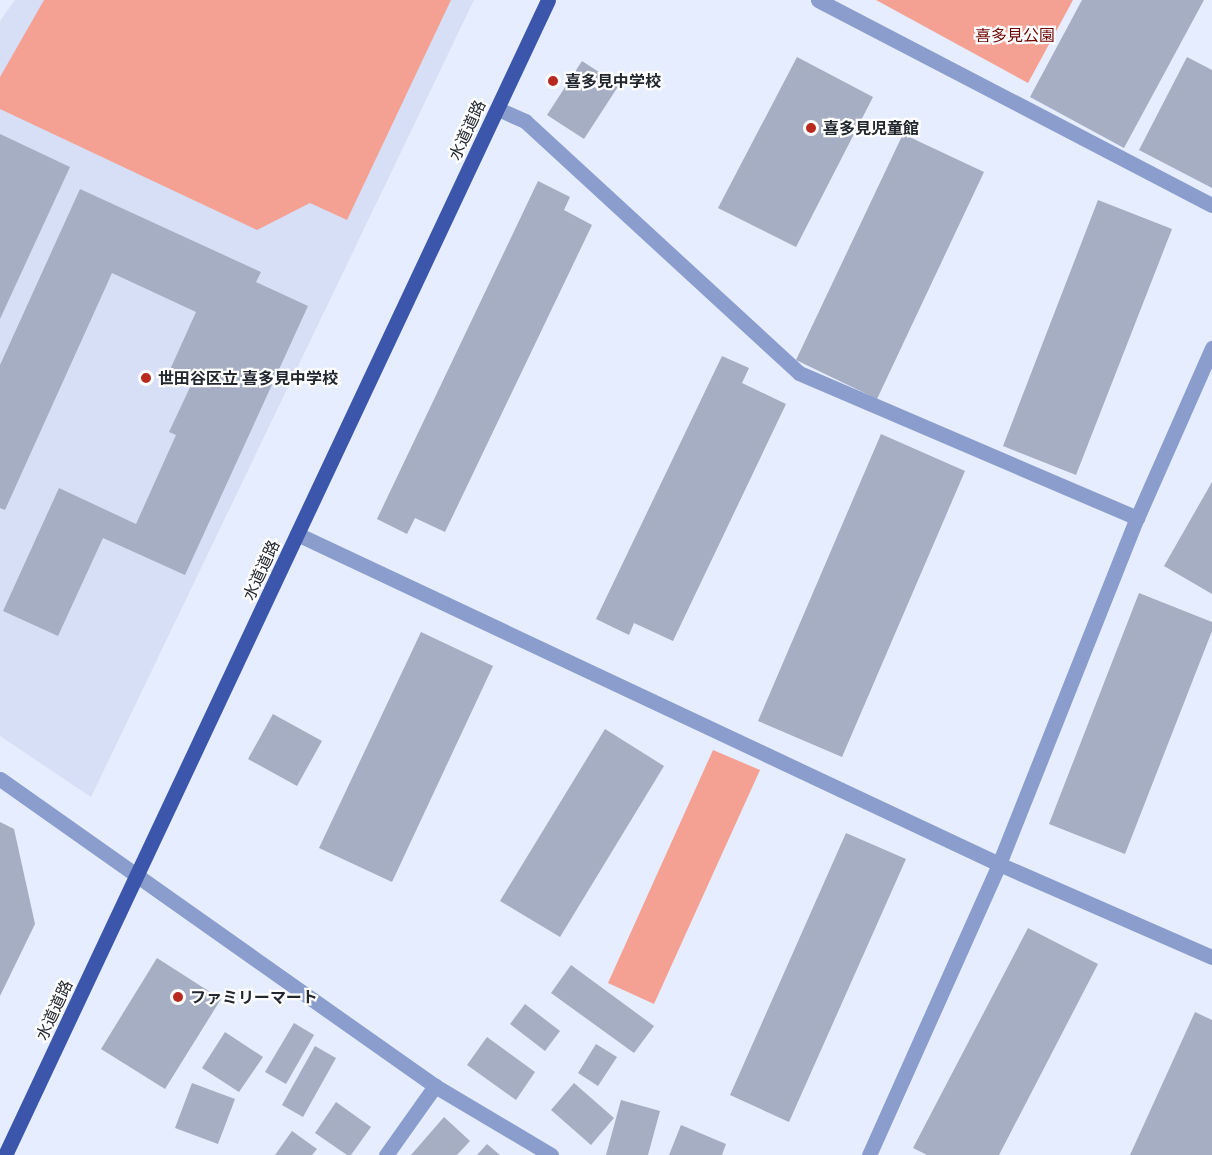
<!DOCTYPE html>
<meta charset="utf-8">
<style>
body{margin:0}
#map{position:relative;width:1212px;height:1155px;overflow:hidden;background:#e6edff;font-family:Lato,"Noto Sans JP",sans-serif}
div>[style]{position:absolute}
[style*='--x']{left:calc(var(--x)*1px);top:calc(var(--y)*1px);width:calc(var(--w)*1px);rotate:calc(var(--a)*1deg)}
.built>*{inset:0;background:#d6dff5}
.green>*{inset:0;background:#f4a194}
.building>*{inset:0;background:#a5aec2}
.minor>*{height:15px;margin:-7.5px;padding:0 7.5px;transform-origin:7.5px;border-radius:7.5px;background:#8a9dcd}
.major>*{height:15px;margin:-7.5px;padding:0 7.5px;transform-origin:7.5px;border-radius:7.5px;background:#3b56ab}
.dots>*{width:16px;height:16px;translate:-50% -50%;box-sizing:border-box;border:3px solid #fff;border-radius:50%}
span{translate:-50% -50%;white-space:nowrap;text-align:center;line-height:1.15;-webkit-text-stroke:4.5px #fff;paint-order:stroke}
.park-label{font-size:16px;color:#6d0503}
.poi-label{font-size:16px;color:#23272f;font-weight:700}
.left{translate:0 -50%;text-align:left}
.street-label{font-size:16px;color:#23272f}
</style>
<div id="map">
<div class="built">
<i style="clip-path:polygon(15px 0,474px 0,91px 797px,0 736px,0 21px)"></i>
</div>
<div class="green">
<i style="clip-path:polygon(44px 0,451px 0,347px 220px,310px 203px,257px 230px,0 109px,0 77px)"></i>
<i style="clip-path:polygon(876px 0,1073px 0,1028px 83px)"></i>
<i style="clip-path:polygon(713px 750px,760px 770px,654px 1004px,608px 983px)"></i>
</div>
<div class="building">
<i style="clip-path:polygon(1082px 0,1204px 0,1124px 148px,1030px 97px)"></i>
<i style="clip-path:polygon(797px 57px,873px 97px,796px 247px,718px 208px)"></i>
<i style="clip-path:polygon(1187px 57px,1212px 70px,1212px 188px,1139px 150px)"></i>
<i style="clip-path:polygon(582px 61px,619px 85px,584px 139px,547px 115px)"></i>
<i style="clip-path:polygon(0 134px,70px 167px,0 319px)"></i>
<i style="clip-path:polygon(903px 134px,984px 172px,877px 399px,796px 360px)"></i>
<i style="clip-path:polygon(538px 181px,570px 197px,564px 210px,592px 225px,445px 532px,415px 518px,407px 534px,377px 519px)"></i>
<i style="clip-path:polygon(80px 189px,261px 272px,256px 282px,308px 306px,185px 575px,103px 538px,58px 636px,3px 611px,59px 488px,136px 524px,176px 435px,169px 432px,192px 383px,169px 372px,196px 312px,112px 273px,5px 510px,0 508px,0 365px)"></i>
<i style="clip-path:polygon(1098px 200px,1172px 229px,1076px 475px,1003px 446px)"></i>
<i style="clip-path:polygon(722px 356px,749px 368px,742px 383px,786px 404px,673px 641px,634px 623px,629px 635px,596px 619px)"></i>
<i style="clip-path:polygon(881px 434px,965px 471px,842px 757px,758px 721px)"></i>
<i style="clip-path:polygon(1212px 482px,1212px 594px,1164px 566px)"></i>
<i style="clip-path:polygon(1139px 593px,1212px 622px,1212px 631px,1125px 854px,1049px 824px)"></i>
<i style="clip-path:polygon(421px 632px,493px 666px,392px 882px,319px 848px)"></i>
<i style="clip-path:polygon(273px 714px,322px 741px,297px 786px,248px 759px)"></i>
<i style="clip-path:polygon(605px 729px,664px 766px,560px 937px,500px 901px)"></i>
<i style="clip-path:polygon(0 822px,14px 829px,35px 924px,0 996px)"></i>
<i style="clip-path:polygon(846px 833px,906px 859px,789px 1122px,730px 1095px)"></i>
<i style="clip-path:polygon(1028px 928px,1098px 964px,999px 1155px,927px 1155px,913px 1148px)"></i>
<i style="clip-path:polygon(157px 958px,221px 999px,165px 1089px,101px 1049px)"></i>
<i style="clip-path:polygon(571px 965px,654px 1026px,634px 1053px,551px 993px)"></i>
<i style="clip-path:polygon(525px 1004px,560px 1031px,545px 1051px,510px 1024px)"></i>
<i style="clip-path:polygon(1195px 1012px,1212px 1020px,1212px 1155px,1130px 1155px)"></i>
<i style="clip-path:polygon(294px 1023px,314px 1035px,286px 1084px,265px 1072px)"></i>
<i style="clip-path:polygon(225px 1032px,263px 1057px,239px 1092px,202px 1068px)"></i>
<i style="clip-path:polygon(487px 1037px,535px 1072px,516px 1100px,467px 1065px)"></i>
<i style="clip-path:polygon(596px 1044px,617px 1057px,598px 1086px,578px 1073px)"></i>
<i style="clip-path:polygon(315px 1046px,336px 1058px,303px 1117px,282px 1105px)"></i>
<i style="clip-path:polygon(192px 1083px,235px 1099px,218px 1144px,175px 1128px)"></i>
<i style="clip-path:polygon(574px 1083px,614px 1118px,591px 1145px,551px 1110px)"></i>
<i style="clip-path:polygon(621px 1100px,660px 1111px,648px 1155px,606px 1155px)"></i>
<i style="clip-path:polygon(336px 1102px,371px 1127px,351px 1155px,347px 1155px,315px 1133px)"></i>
<i style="clip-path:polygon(444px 1117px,470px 1141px,457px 1155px,411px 1155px)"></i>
<i style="clip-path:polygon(681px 1125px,726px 1144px,722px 1155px,669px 1155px)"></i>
<i style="clip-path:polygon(292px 1131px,317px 1149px,312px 1155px,275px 1155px)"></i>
<i style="clip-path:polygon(487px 1144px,500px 1155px,477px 1155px)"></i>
</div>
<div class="minor">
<i style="--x:818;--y:0;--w:444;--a:27.5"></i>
<i style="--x:498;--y:109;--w:30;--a:24"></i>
<i style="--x:525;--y:121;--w:372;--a:42.6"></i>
<i style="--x:799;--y:373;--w:368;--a:23.2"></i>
<i style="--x:297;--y:534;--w:776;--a:25.18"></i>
<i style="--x:999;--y:864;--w:232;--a:23.6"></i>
<i style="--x:0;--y:779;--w:532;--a:35.21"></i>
<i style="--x:435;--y:1086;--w:135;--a:30.7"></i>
<i style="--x:386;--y:1155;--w:85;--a:-54.6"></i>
<i style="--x:869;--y:1155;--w:319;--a:-65.9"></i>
<i style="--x:999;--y:864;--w:373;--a:-68.3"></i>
<i style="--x:1137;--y:518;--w:186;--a:-66.2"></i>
</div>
<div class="major">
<i style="--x:5;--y:1155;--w:1276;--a:-64.82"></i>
</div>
<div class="dots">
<i style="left:553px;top:81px;background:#b82a20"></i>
<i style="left:811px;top:128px;background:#b82a20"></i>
<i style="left:146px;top:378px;background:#b82a20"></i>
<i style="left:178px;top:997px;background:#b82a20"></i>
</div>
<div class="park-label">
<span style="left:1015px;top:35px">喜多見公園</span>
</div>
<div class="poi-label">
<span class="left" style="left:565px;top:81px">喜多見中学校</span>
<span class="left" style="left:823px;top:128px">喜多見児童館</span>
<span class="left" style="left:158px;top:378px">世田谷区立 喜多見中学校</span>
<span class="left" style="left:190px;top:997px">ファミリーマート</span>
</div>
<div class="street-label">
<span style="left:467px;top:130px;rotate:-65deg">水道道路</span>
<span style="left:261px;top:570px;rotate:-65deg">水道道路</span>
<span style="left:54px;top:1010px;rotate:-65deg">水道道路</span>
</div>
</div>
